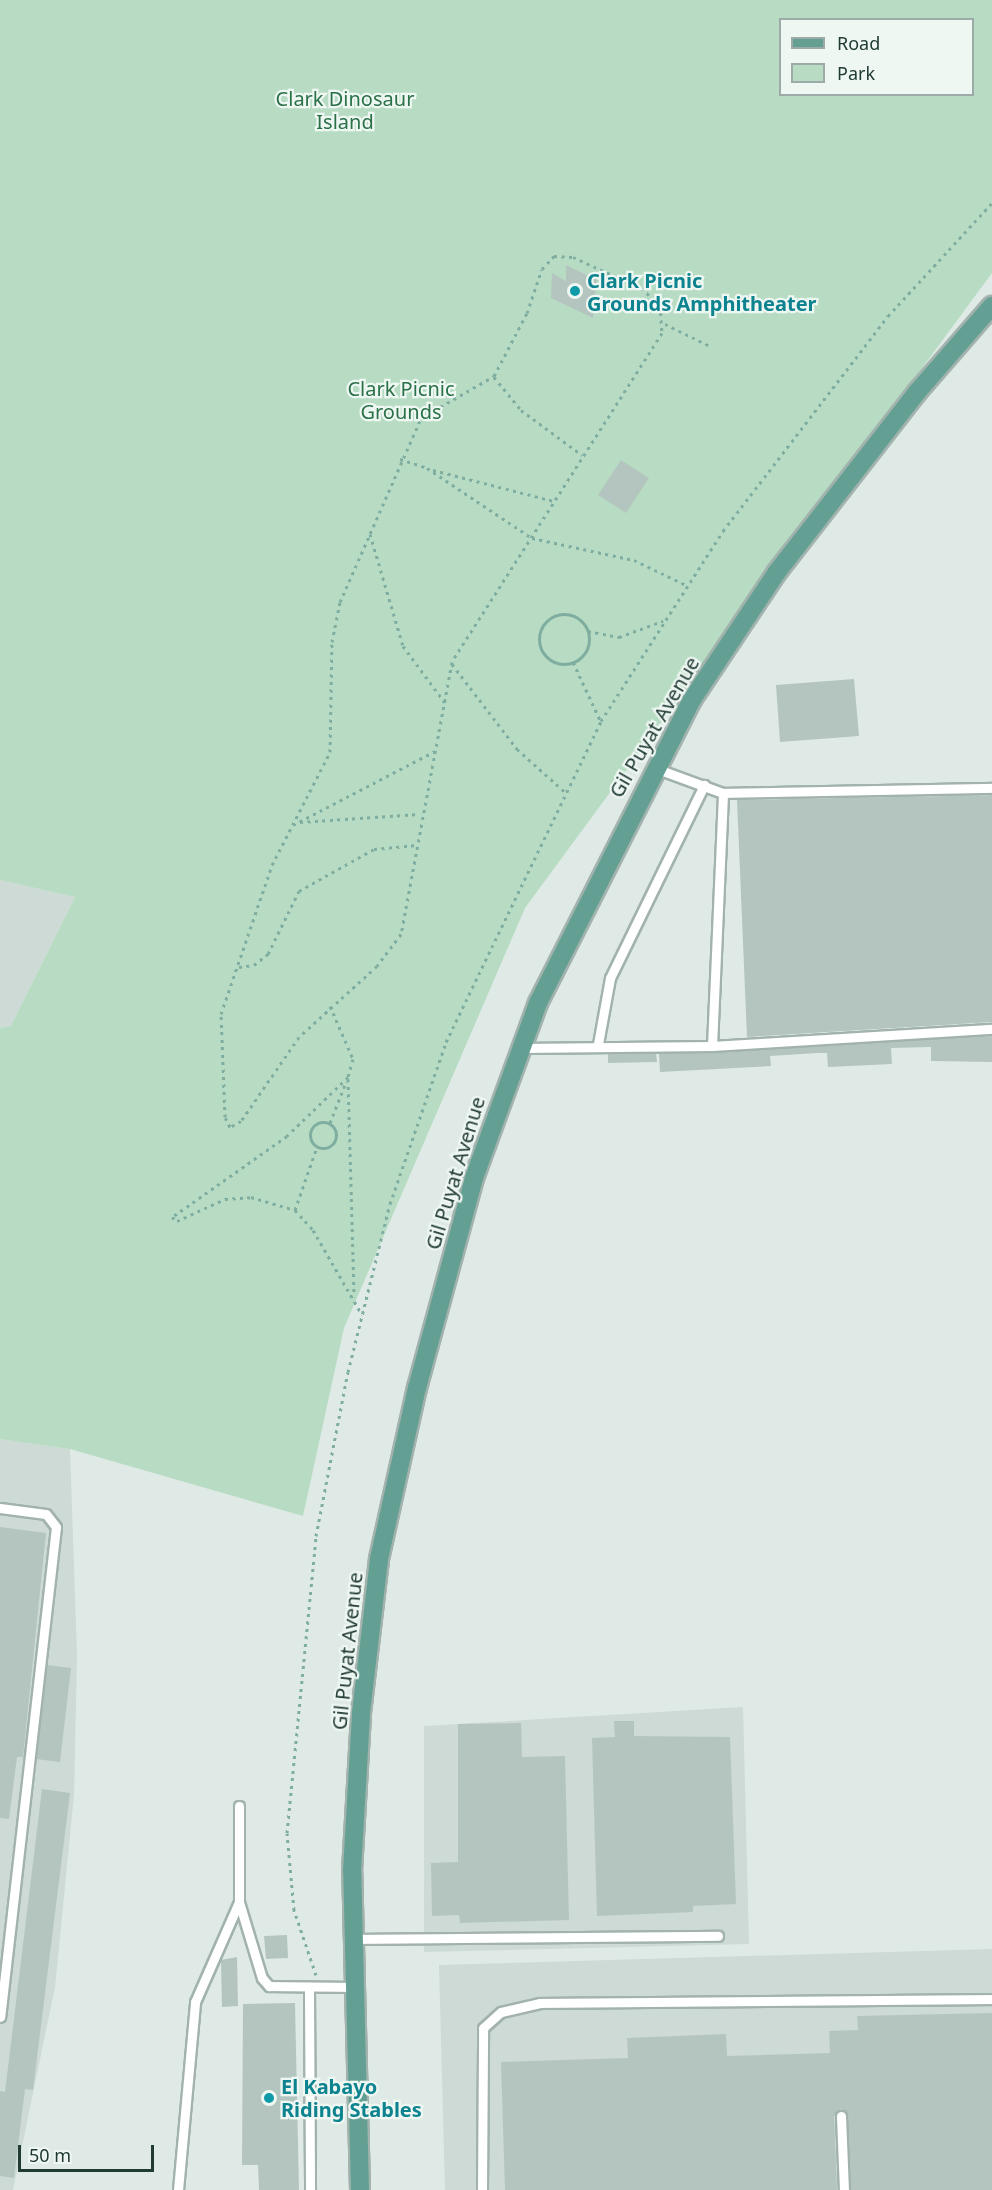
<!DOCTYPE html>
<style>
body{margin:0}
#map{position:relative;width:992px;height:2190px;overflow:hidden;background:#dfeae6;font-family:"Noto Sans",sans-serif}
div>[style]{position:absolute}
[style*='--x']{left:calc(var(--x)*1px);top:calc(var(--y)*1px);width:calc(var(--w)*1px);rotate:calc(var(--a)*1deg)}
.built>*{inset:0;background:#cddad5}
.green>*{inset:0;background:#b7dcc3}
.building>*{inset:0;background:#b4c5bf}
.path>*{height:3px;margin-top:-1.5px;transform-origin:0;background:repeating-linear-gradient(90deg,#7faea1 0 3px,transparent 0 7.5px)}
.path>.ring{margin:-1.5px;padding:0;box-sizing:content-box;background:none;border:3px solid #7faea1;border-radius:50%}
.roads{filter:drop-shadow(2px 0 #a2b2ad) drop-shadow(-2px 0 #a2b2ad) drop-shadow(0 2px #a2b2ad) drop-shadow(0 -2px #a2b2ad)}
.lane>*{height:9px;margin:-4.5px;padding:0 4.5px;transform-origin:4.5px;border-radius:4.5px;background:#fff}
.primary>*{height:18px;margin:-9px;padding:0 9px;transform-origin:9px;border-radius:9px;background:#63a093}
.dots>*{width:16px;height:16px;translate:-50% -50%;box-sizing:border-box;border:3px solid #eff7f3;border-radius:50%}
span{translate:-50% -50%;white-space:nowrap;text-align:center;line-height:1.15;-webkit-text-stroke:4.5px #eff7f3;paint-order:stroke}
.park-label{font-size:20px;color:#2a7148}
.culture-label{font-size:20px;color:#0d838f;font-weight:700}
.left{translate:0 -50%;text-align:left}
.street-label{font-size:20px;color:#203a34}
.legend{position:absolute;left:779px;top:18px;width:195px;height:78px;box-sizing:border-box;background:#eff7f3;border:2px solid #9caba7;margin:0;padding:8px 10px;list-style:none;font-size:18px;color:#203a34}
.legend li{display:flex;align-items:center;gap:12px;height:30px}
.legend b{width:30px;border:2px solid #9caba7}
.scale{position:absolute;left:18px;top:2145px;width:136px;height:27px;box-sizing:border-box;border:3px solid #203a34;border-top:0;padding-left:8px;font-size:18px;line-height:21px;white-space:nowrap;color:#203a34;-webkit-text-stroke:4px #eff7f3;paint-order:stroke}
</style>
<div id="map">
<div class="built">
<i style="clip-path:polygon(0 880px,75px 897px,11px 1026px,0 1028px)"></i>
<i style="clip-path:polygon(0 1439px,70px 1449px,77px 1655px,74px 1795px,55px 1987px,13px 2190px,0 2190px)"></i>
<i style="clip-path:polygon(743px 1707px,749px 1944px,424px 1952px,424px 1726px)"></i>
<i style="clip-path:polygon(992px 1949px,992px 2190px,445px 2190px,439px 1965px)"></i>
</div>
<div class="green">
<i style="clip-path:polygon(evenodd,0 0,992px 0,992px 273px,525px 908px,344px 1328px,303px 1516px,70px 1449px,0 1439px,0 1028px,11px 1026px,75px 897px,0 880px,0 0,780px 20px,972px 20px,972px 94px,780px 94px,780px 20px)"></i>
</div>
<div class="building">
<i style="clip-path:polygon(566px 265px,597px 280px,593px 318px,551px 298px,552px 273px,566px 281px)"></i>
<i style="clip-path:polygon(621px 460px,649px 478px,626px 513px,598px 495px)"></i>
<i style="clip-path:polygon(854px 679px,859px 736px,780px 742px,776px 685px)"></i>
<i style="clip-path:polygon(992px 795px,992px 1022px,747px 1037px,737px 800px)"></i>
<i style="clip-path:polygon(992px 1036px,992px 1062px,931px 1061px,931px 1047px,891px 1048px,892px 1064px,828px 1067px,827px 1053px,817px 1053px,770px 1056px,771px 1066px,660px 1072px,659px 1053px)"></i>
<i style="clip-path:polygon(656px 1053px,657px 1062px,608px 1063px,608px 1054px)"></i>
<i style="clip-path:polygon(0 1527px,46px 1533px,23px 1757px,17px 1757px,9px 1819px,0 1818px)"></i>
<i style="clip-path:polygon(47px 1665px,71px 1668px,60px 1762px,36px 1759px)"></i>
<i style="clip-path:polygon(614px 1721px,634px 1721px,634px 1736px,730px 1737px,736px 1904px,693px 1906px,693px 1912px,597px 1916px,592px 1738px,615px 1737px)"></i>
<i style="clip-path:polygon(521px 1723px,522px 1757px,565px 1756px,569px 1920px,460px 1923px,459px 1915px,432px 1916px,431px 1863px,458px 1862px,458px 1724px)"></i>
<i style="clip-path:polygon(42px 1789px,70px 1793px,33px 2090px,25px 2089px,14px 2178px,0 2176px,0 2091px,5px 2092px)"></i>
<i style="clip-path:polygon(287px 1935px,288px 1958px,266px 1959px,264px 1936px)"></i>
<i style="clip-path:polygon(237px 1957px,238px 2006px,222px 2007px,221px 1960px)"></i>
<i style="clip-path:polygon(295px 2003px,299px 2190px,259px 2190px,258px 2165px,242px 2165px,243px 2004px)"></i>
<i style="clip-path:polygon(992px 2013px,992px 2190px,851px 2190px,848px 2116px,841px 2109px,834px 2116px,837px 2190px,505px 2190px,501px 2062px,628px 2058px,627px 2038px,726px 2034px,727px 2056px,830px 2053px,829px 2031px,858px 2030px,857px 2016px)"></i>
</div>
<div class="path">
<i style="--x:554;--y:256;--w:19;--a:3"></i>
<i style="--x:573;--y:257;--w:75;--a:24.5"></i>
<i style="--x:641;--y:288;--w:25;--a:42"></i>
<i style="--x:660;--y:305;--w:28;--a:86"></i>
<i style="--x:662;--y:333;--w:390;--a:122.6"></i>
<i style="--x:452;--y:662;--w:277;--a:100.6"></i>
<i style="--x:401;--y:934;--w:40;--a:127"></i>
<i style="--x:377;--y:966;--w:105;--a:137.7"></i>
<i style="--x:299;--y:1037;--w:102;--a:124.6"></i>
<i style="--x:241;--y:1121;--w:13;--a:151"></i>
<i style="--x:230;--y:1127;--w:11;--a:-117"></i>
<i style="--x:225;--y:1117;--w:103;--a:-92.2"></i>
<i style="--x:221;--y:1014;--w:157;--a:-71.1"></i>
<i style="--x:272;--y:865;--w:127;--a:-62.8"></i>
<i style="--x:330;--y:752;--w:110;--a:-89"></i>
<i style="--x:332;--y:642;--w:41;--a:-78.7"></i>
<i style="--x:340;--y:602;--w:201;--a:-66.2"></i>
<i style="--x:421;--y:418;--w:84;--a:-29.9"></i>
<i style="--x:494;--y:376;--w:71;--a:-62.4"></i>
<i style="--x:527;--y:313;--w:46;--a:-71.2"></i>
<i style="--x:542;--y:269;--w:18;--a:-47"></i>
<i style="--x:665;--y:324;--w:50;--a:26.1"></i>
<i style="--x:494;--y:377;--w:43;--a:50.7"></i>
<i style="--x:521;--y:410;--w:76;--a:36.4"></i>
<i style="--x:400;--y:459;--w:28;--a:18"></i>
<i style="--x:427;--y:468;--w:126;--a:33.7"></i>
<i style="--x:532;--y:538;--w:104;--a:12.2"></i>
<i style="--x:634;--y:560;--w:60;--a:25.7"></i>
<i style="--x:433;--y:470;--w:125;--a:14.4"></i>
<i style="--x:370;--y:534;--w:117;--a:73.6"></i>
<i style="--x:403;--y:646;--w:72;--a:53.4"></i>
<i class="ring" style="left:539px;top:614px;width:47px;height:47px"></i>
<i style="--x:588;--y:631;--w:32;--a:11"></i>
<i style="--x:619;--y:637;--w:47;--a:-20"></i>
<i style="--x:573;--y:662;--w:64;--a:65"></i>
<i style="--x:452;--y:664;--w:107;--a:52.6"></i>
<i style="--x:517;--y:749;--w:64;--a:41.9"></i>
<i style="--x:300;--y:822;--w:119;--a:-3.8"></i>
<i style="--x:293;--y:825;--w:160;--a:-27.5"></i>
<i style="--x:239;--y:967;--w:15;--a:-8"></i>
<i style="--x:254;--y:965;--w:18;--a:-38"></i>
<i style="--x:268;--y:954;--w:70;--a:-63.8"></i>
<i style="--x:299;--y:891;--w:86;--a:-29.2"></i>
<i style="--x:374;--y:849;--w:43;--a:-5.3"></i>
<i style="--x:330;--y:1006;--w:58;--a:66.5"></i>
<i style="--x:353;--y:1059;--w:19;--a:106"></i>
<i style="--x:348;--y:1077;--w:85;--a:136"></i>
<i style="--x:287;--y:1136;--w:141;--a:144.8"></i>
<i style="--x:172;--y:1217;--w:6;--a:39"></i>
<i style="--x:177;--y:1221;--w:53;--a:-24.6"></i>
<i style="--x:225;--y:1199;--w:26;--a:-4"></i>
<i style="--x:251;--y:1197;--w:46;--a:16.5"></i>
<i style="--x:295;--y:1210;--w:27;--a:48"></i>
<i style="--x:313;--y:1230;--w:98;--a:60"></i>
<i style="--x:348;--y:1079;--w:218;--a:88.4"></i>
<i class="ring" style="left:310px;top:1122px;width:23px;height:23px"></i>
<i style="--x:330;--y:1123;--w:44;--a:-68.7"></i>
<i style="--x:295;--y:1210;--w:67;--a:-70.8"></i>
<i style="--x:316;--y:1975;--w:69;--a:-108.7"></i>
<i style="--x:294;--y:1910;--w:77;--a:-95.2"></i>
<i style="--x:287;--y:1833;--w:298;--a:-84.4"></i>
<i style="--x:316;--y:1536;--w:167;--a:-79"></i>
<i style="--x:348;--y:1372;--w:173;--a:-76"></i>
<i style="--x:390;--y:1204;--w:171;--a:-70.9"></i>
<i style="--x:446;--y:1042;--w:356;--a:-64.2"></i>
<i style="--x:601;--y:721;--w:226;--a:-57.3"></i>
<i style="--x:723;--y:531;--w:271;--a:-52.5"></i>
<i style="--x:888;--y:316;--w:154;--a:-47.4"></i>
</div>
<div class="roads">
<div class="lane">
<i style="--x:655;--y:768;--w:72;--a:20.2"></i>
<i style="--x:598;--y:1044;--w:67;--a:-79.7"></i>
<i style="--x:610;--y:978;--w:215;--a:-64"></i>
<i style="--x:712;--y:1046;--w:281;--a:-3.5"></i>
<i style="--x:520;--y:1048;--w:192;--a:-0.6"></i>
<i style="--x:712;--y:1046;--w:253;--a:-87.5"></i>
<i style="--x:723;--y:793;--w:269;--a:-1.1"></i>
<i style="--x:0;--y:1508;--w:46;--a:7.4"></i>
<i style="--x:46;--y:1514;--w:16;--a:52"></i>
<i style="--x:56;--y:1527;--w:493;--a:96.5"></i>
<i style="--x:239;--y:1806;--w:96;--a:90"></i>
<i style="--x:239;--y:1902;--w:79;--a:73.2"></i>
<i style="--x:262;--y:1978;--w:11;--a:49"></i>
<i style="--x:269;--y:1986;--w:85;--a:0.7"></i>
<i style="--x:352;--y:1939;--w:366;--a:-0.5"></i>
<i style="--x:309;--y:1989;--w:201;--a:89.7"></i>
<i style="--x:841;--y:2116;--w:74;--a:87.7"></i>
<i style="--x:178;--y:2190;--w:189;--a:-84.8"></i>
<i style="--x:195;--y:2002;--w:109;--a:-66.3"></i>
<i style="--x:482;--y:2190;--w:162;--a:-89.6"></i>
<i style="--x:483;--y:2028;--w:24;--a:-42"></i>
<i style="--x:501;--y:2012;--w:40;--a:-13"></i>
<i style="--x:540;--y:2003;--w:452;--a:-0.5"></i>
</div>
<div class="primary">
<i style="--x:360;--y:2190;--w:319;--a:-91.4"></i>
<i style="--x:352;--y:1871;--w:158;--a:-86.7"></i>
<i style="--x:361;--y:1713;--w:155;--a:-83.3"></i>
<i style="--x:379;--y:1559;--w:175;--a:-77.5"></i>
<i style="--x:417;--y:1388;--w:218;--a:-74.8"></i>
<i style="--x:474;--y:1178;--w:186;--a:-69.9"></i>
<i style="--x:538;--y:1003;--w:339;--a:-63.1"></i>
<i style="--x:691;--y:701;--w:155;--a:-56.3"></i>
<i style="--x:777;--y:572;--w:229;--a:-52.1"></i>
<i style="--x:918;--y:391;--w:113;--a:-49"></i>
</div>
</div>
<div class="dots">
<i style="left:575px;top:291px;background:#0f9aa8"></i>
<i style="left:269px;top:2098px;background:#0f9aa8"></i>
</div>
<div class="park-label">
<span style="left:345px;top:110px">Clark Dinosaur<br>Island</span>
<span style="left:401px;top:400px">Clark Picnic<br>Grounds</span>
</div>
<div class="culture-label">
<span class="left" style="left:587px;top:292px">Clark Picnic<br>Grounds Amphitheater</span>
<span class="left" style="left:281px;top:2098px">El Kabayo<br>Riding Stables</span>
</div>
<div class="street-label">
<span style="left:654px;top:727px;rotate:-60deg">Gil Puyat Avenue</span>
<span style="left:455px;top:1173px;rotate:-73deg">Gil Puyat Avenue</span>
<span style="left:347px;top:1651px;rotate:-84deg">Gil Puyat Avenue</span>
</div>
<ul class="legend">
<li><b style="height:8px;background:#63a093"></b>Road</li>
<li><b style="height:16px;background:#b7dcc3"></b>Park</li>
</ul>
<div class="scale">50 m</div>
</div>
